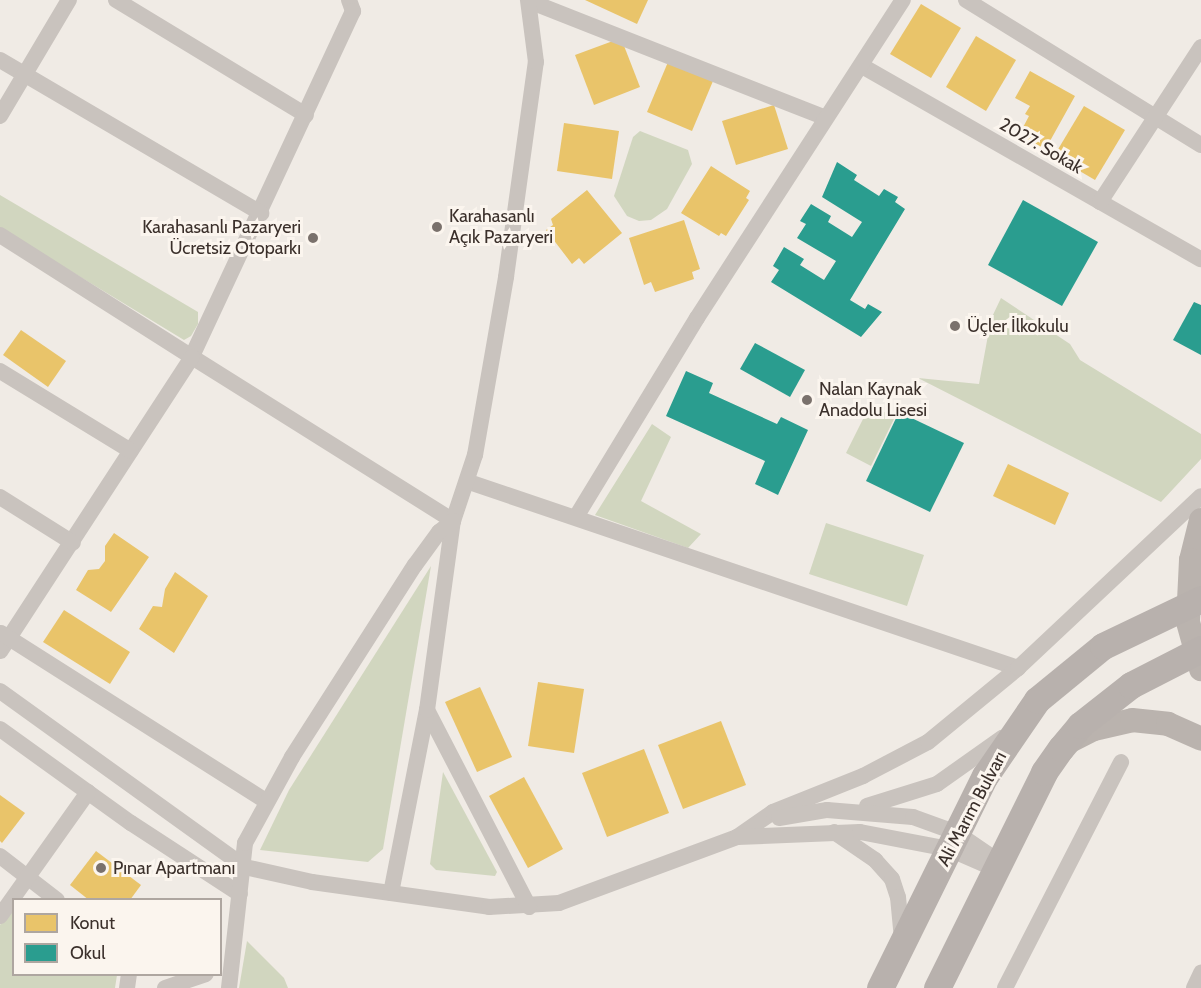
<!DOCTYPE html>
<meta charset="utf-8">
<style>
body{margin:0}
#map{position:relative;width:1201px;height:988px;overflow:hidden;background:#f0ebe5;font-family:Cabin,sans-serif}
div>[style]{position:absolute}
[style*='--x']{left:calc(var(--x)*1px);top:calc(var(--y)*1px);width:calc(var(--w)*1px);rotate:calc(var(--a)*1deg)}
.green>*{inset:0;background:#d1d6bf}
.homes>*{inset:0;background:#e9c46a}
.schools>*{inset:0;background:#2a9d8f}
.street>*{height:16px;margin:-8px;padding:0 8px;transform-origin:8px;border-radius:8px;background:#c9c3be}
.secondary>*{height:24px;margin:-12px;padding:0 12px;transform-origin:12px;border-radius:12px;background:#bab3ae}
.primary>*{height:27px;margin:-13.5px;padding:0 13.5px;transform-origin:13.5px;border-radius:13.5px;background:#b8b1ad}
.dots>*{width:16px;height:16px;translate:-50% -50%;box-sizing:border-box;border:3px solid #fbf5ee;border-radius:50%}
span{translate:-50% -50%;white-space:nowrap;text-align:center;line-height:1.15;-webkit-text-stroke:6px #fbf5ee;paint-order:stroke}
.street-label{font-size:18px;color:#3b302b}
.poi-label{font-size:18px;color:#3b302b}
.left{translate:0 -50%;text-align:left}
.right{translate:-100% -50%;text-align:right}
.legend{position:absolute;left:12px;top:898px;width:210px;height:78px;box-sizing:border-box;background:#fbf5ee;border:2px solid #aea6a0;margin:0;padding:8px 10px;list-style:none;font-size:18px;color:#3b302b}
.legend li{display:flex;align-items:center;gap:12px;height:30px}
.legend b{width:30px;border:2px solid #aea6a0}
</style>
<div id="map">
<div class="green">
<i style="clip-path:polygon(640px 131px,688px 150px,692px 164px,667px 209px,651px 220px,639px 221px,627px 216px,614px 196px,633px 137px)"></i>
<i style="clip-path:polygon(0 195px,198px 312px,198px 324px,191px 336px,184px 340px,0 228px)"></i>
<i style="clip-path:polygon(1001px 298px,1070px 344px,1080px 360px,1201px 434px,1201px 459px,1161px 502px,918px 378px,979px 384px,991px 319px)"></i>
<i style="clip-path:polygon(870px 405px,895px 417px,871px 466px,846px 453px)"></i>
<i style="clip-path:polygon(652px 424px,671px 437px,641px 501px,701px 534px,688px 548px,595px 515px)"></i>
<i style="clip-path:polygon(826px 523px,924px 555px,907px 606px,809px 574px)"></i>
<i style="clip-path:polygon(431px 566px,383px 849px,368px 862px,260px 850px,289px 790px)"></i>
<i style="clip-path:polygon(443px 772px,497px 872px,495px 876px,436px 870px,430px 864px)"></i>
<i style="clip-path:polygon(13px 904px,14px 974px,117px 975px,115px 988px,0 988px,0 925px)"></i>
<i style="clip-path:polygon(247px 941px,284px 978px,288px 988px,239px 988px)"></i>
</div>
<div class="homes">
<i style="clip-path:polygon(585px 0,648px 0,637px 24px)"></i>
<i style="clip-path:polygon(921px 4px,961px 28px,931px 78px,890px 54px)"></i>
<i style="clip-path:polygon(976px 36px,1016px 60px,986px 111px,946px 87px)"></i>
<i style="clip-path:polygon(621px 38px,640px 87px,594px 105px,575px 55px)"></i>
<i style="clip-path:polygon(668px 62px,713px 81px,692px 131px,647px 112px)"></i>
<i style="clip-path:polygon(1030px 71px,1075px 96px,1045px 150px,1019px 135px,1029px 116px,1025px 114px,1030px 106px,1015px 98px)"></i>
<i style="clip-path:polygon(774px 105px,788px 149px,736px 165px,722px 121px)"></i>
<i style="clip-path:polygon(1084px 106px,1125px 130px,1095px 180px,1054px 156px)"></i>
<i style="clip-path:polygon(564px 123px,619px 131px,612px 179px,557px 171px)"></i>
<i style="clip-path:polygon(711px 166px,750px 191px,746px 198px,749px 200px,726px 236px,721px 233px,719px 236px,681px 213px)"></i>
<i style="clip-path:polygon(587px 190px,622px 233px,584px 264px,579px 258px,572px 264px,546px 230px,553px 225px,551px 219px)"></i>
<i style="clip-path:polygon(684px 220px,700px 269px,692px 272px,694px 279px,655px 292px,651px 282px,644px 285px,629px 238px)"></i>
<i style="clip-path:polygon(21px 330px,66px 361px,48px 387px,3px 355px)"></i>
<i style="clip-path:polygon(1008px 464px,1069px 493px,1055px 525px,993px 496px)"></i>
<i style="clip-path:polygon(114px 533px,149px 557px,111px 612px,76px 590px,88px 570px,99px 569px,105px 561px,105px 546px)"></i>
<i style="clip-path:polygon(175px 572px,208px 596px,174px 653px,139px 629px,153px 606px,162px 607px,165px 589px)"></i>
<i style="clip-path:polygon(64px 610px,130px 652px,110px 684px,43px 642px)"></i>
<i style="clip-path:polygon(538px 682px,584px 689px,574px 753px,528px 746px)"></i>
<i style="clip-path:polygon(480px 687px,512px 757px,477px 772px,445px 702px)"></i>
<i style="clip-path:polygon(721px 721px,746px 785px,683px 809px,658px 745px)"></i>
<i style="clip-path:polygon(644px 749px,669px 813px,607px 837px,582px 773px)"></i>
<i style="clip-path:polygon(524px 777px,563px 849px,528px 868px,489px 796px)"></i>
<i style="clip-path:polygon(0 795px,25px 813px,2px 843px,0 841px)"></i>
<i style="clip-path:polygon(96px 851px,141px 885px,130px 900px,89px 900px,70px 885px)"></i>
</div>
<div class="schools">
<i style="clip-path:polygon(837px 162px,857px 175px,854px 180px,879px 196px,884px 189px,898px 197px,895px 202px,905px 209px,850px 300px,865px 309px,868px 304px,882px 312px,861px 337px,771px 282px,779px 270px,773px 266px,784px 247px,804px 259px,800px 265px,824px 280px,836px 261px,797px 238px,806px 224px,800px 221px,811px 204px,831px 216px,828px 222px,852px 237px,862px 222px,822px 197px)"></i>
<i style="clip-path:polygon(1023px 200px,1098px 242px,1062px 306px,988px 265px)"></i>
<i style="clip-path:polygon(1194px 302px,1201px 305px,1201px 355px,1173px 340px)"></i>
<i style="clip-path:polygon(755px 343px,805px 370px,790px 397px,740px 369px)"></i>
<i style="clip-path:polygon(686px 371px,713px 383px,709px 393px,777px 424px,781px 417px,808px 430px,778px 495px,755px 484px,765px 461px,666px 416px)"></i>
<i style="clip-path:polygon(899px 412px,964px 443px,930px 512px,866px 481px)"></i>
</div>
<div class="street">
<i style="--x:116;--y:0;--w:222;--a:31.2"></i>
<i style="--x:349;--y:0;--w:12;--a:70"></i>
<i style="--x:353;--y:11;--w:382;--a:115"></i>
<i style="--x:192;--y:357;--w:308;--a:32.1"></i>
<i style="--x:966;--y:0;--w:276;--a:31.7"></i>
<i style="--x:529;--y:1;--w:319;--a:21.5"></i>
<i style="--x:0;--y:60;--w:303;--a:30.4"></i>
<i style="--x:862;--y:66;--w:390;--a:29.7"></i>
<i style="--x:0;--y:116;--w:135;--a:-59.3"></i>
<i style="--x:1100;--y:202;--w:185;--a:-56.9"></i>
<i style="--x:0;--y:235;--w:227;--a:32.4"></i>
<i style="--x:192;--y:357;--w:351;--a:123.1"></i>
<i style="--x:0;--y:371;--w:153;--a:31.4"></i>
<i style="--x:469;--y:482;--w:580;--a:18.72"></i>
<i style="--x:0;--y:497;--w:86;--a:32.2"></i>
<i style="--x:576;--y:517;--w:233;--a:-58.7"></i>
<i style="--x:697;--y:318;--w:379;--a:-57.1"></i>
<i style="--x:1;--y:633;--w:314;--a:32.4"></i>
<i style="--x:0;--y:691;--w:302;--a:35.7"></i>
<i style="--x:245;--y:867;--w:69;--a:12.6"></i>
<i style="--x:312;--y:882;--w:179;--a:8"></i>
<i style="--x:489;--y:907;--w:70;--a:-3.3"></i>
<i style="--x:559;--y:903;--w:190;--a:-20.3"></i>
<i style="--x:737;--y:837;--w:44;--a:-34.8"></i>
<i style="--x:773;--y:812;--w:97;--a:-21.8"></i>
<i style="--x:863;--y:776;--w:73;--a:-27.6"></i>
<i style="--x:928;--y:742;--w:117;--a:-39.4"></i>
<i style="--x:1018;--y:668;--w:251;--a:-43.2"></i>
<i style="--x:427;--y:710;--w:222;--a:62.6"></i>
<i style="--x:0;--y:729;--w:161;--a:35.7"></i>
<i style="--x:131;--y:823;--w:130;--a:33.1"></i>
<i style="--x:867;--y:806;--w:73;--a:-17.4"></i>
<i style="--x:937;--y:784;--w:80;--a:-35.3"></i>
<i style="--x:779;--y:818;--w:49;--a:-9.5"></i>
<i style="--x:827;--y:810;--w:86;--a:4.7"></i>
<i style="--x:913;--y:817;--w:47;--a:20"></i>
<i style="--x:957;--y:833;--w:51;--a:34.6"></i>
<i style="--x:834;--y:832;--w:50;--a:34.3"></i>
<i style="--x:875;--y:860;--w:25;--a:48"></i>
<i style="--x:892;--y:879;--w:19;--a:72"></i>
<i style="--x:898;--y:897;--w:42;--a:84.6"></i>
<i style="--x:737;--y:837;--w:123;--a:-2.3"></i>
<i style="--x:860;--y:832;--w:91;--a:10.8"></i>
<i style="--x:949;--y:849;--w:50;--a:23.5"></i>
<i style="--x:0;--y:856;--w:72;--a:37.7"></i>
<i style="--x:391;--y:893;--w:187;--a:-78.9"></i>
<i style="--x:427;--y:710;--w:191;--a:-82.2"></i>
<i style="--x:453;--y:521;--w:70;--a:-71.6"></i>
<i style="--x:475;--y:455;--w:181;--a:-80.1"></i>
<i style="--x:506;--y:277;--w:217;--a:-82.1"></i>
<i style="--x:536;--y:62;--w:63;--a:-97.4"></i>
<i style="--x:0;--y:916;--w:152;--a:-54.6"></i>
<i style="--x:127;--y:988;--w:14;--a:-82"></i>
<i style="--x:165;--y:988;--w:43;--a:-18.9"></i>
<i style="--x:229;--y:988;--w:146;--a:-83.7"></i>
<i style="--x:245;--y:843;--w:98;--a:-61.3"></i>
<i style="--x:292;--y:757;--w:228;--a:-57.4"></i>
<i style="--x:415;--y:565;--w:41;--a:-54"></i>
<i style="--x:439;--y:532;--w:18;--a:-38"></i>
<i style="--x:1005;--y:988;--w:254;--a:-62.8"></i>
<i style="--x:1194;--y:988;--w:17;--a:-65"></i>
</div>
<div class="secondary">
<i style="--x:1201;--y:520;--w:41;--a:104"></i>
<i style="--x:1191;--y:560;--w:62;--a:92.8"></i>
<i style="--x:1188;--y:622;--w:49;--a:74.5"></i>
<i style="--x:1070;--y:741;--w:27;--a:-27"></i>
<i style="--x:1094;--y:729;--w:39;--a:-13"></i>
<i style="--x:1132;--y:720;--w:36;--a:6"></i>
<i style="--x:1168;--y:724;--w:36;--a:24"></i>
</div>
<div class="primary">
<i style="--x:880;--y:988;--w:237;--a:-63.7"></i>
<i style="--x:985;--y:776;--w:92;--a:-55.6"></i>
<i style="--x:1037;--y:700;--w:85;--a:-39.3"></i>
<i style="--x:1103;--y:646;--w:109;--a:-25.6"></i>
<i style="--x:937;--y:988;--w:241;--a:-63.6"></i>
<i style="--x:1044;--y:772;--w:29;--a:-55"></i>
<i style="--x:1061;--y:748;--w:30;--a:-50"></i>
<i style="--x:1080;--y:725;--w:65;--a:-38.1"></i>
<i style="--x:1131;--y:685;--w:79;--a:-27.2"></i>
</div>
<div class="dots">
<i style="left:437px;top:227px;background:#7a716c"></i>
<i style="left:313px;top:238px;background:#7a716c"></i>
<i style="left:955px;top:326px;background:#7a716c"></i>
<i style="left:807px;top:400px;background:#7a716c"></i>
<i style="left:101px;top:868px;background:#7a716c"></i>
</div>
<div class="street-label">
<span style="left:1041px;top:146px;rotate:30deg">2027. Sokak</span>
<span style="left:972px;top:809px;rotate:-62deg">Ali Marım Bulvarı</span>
</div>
<div class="poi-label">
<span class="left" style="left:449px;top:227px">Karahasanlı<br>Açık Pazaryeri</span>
<span class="right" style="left:301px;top:238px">Karahasanlı Pazaryeri<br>Ücretsiz Otoparkı</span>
<span class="left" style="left:967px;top:326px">Üçler İlkokulu</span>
<span class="left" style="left:819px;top:400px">Nalan Kaynak<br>Anadolu Lisesi</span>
<span class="left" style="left:113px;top:868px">Pınar Apartmanı</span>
</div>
<ul class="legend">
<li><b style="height:16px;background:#e9c46a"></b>Konut</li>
<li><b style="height:16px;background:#2a9d8f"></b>Okul</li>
</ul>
</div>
